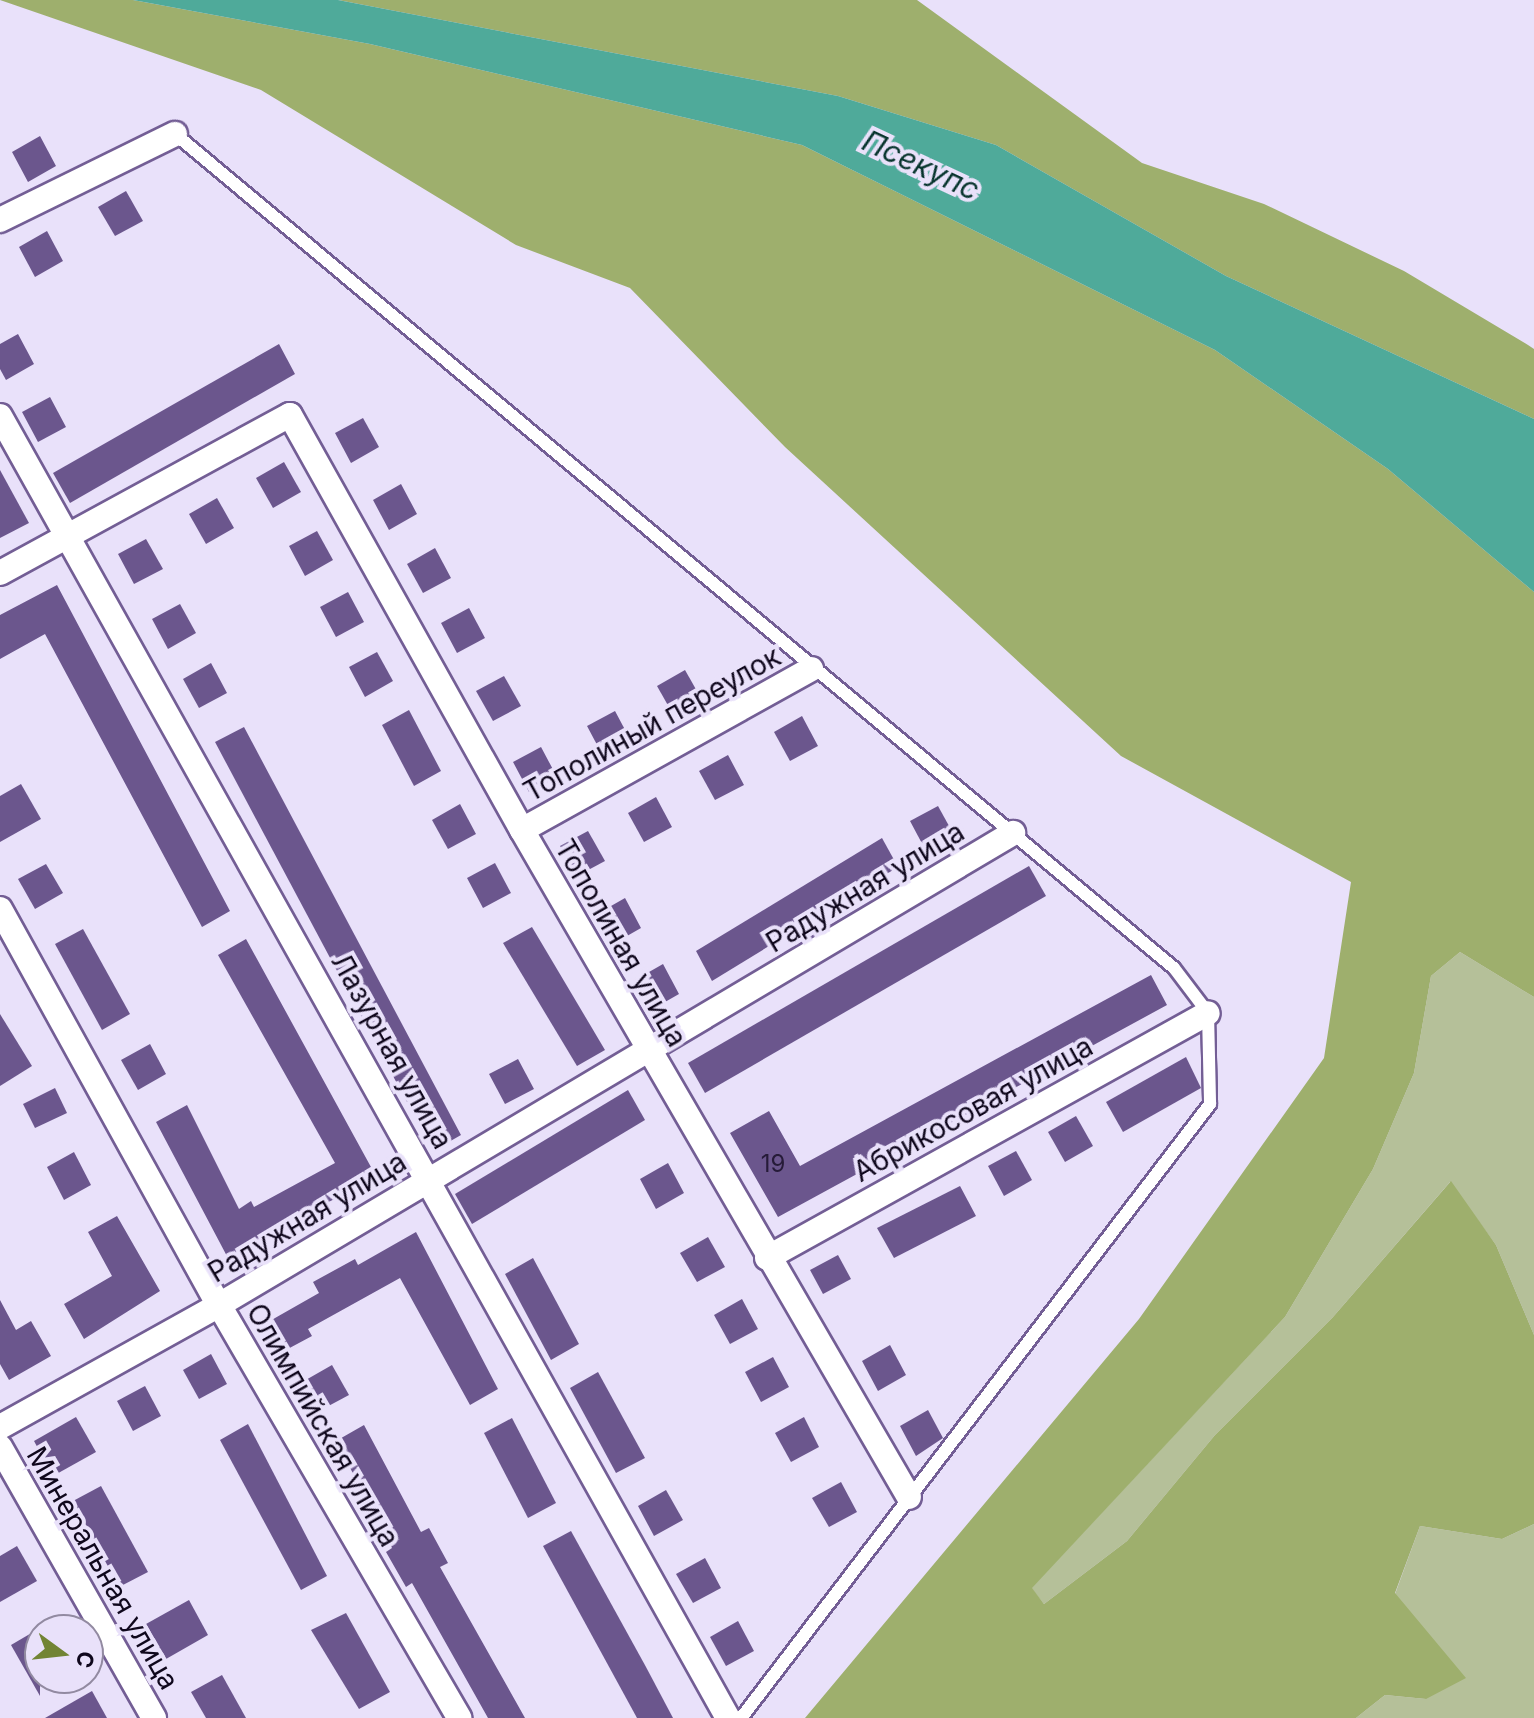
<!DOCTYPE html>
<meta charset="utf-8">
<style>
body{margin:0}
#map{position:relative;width:1534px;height:1718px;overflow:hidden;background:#e9e1fa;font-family:Inter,sans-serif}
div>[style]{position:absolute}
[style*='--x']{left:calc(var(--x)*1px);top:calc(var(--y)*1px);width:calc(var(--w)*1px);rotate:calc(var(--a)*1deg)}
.green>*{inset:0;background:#b5c099}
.forest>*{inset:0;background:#9eaf6d}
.water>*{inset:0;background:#4faa9a}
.building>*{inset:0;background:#6b568d}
.roads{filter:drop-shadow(2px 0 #735e95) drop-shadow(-2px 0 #735e95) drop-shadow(0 2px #735e95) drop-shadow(0 -2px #735e95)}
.lane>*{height:12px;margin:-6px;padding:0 6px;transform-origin:6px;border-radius:6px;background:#fff}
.street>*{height:24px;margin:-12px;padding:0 12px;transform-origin:12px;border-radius:12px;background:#fff}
span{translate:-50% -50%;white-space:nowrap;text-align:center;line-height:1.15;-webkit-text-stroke:8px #e9e1fa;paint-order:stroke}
.number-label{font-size:24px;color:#261b38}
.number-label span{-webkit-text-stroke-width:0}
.street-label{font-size:28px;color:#0f071c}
.water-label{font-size:30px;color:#07342d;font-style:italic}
.north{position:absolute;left:24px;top:1614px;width:80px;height:80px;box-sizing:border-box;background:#e9e1fa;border:2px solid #928aa1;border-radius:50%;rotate:105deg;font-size:22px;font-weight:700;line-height:32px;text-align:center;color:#0f071c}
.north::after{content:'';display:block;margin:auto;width:28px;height:36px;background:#728434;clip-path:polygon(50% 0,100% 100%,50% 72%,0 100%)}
</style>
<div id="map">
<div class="green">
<i style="clip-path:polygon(1460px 952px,1534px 997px,1534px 1335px,1496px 1245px,1450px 1182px,1333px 1317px,1215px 1435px,1127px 1541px,1044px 1604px,1031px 1588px,1285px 1317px,1373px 1169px,1414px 1073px,1431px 976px)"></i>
<i style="clip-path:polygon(1534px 1524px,1534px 1718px,1356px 1718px,1385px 1695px,1426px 1699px,1395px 1594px,1420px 1526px,1502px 1539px)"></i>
</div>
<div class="forest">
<i style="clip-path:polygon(0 0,133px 0,370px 44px,802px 145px,1215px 350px,1388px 469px,1534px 592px,1534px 997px,1460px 952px,1431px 976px,1414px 1073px,1373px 1169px,1285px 1317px,1032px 1588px,1044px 1604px,1127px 1541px,1215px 1435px,1333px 1317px,1451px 1181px,1496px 1245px,1534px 1335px,1534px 1524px,1502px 1539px,1420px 1526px,1395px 1593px,1466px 1678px,1426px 1699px,1385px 1695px,1356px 1718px,805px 1718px,1139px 1319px,1324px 1058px,1351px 882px,1121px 756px,785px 447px,630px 288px,516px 245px,261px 90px)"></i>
<i style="clip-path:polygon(338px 0,917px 0,1142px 163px,1264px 204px,1404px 271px,1528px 345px,1534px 349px,1534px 419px,1226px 276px,996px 145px,838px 96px)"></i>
</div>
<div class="water">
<i style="clip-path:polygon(133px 0,338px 0,838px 96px,996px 145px,1226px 276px,1534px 419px,1534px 592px,1388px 469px,1215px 350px,802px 145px,370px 44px)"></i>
</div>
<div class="building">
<i style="clip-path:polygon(40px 136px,56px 166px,28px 182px,12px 152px)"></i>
<i style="clip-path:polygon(126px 191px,143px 221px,115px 236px,98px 207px)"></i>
<i style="clip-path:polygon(47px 231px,63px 261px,35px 277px,19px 247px)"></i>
<i style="clip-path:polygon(18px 334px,34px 364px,6px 380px,0 369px,0 344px)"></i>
<i style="clip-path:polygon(279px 344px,295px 374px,70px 503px,53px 473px)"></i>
<i style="clip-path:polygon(50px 397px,66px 427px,38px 442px,22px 412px)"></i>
<i style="clip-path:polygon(363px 418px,379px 447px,351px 463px,335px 433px)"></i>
<i style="clip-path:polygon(284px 462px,301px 492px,273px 508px,256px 478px)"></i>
<i style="clip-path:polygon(0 470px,29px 523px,0 538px)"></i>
<i style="clip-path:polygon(401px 484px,417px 514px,389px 530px,373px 500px)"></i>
<i style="clip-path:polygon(217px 498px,234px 528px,206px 544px,189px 514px)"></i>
<i style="clip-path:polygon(317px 531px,333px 560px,305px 576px,289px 546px)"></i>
<i style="clip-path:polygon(146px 539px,163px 569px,134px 584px,118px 554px)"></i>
<i style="clip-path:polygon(435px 548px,451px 578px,423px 593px,407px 564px)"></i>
<i style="clip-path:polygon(57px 585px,230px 911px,202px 927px,45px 634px,0 659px,0 615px)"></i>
<i style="clip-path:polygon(348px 592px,364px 622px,336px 637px,320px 607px)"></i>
<i style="clip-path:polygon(180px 604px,196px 633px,168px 649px,152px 619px)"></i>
<i style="clip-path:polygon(469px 608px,485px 638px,457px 653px,441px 623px)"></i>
<i style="clip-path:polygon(377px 652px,393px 681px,365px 697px,349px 667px)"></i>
<i style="clip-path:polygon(211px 663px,227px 693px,199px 708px,183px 679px)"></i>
<i style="clip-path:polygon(685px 670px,702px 700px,674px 716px,657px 686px)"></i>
<i style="clip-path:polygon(504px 676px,521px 706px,493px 721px,476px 691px)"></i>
<i style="clip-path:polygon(409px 710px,441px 771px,414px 786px,382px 725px)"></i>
<i style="clip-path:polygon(615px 711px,631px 741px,603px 756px,587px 726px)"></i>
<i style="clip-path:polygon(802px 716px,818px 746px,790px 761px,774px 732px)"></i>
<i style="clip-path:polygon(244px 727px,461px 1135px,433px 1151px,215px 742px)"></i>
<i style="clip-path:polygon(541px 747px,557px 777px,529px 792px,513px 762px)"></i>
<i style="clip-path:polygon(728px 755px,744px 785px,715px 800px,699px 771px)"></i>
<i style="clip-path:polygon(21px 784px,41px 819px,0 842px,0 796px)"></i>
<i style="clip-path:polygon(656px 797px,672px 827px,644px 842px,628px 813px)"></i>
<i style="clip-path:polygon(460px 804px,476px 834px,448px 849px,432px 820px)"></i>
<i style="clip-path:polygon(938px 806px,954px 835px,926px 851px,910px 821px)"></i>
<i style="clip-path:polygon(588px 831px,605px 861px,577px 876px,560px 846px)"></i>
<i style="clip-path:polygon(882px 838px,898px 867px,712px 981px,696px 951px)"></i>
<i style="clip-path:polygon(495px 863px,511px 893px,483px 908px,467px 878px)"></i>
<i style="clip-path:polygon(46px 864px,63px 893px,35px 909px,18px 879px)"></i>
<i style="clip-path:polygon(1029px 866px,1046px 896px,705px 1093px,688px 1063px)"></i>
<i style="clip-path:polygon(625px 898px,641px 928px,613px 944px,597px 914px)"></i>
<i style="clip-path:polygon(532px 927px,605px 1050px,577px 1066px,503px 943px)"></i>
<i style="clip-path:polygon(83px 929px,130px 1014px,102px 1030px,55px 944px)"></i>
<i style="clip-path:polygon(246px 939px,377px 1178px,268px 1232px,271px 1236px,229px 1260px,156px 1122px,187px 1105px,239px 1209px,251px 1201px,254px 1207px,335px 1163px,218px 955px)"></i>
<i style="clip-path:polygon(663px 964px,679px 994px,651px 1010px,635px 980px)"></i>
<i style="clip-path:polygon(1151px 975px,1167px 1005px,778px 1217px,730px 1133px,769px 1111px,800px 1166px)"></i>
<i style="clip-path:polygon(0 1014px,32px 1066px,0 1086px)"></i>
<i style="clip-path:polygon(150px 1044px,166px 1074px,138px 1090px,121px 1060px)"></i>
<i style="clip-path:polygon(1186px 1057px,1201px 1088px,1123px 1132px,1106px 1102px)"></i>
<i style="clip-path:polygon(518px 1059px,534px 1089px,505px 1104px,489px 1074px)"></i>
<i style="clip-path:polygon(55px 1088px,67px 1113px,35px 1128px,23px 1104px)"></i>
<i style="clip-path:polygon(628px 1090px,645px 1120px,472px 1224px,455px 1194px)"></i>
<i style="clip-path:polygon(1076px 1116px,1093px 1146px,1065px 1162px,1048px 1132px)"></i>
<i style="clip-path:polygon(1016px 1151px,1032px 1180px,1004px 1196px,988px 1166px)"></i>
<i style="clip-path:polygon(74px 1152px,91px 1185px,64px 1200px,47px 1167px)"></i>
<i style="clip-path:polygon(668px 1163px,684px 1193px,656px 1209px,640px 1179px)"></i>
<i style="clip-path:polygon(960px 1186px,976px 1216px,894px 1258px,877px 1228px)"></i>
<i style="clip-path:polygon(117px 1216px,160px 1291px,84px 1339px,64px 1304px,112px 1276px,88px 1232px)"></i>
<i style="clip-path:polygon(416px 1232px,498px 1389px,470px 1405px,400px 1278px,308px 1329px,312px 1336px,284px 1351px,268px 1322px,319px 1293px,313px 1282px,355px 1259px,358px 1265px)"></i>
<i style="clip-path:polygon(708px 1237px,725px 1267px,697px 1282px,680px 1253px)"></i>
<i style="clip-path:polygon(838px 1255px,851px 1279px,823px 1294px,810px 1270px)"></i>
<i style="clip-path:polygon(533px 1258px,579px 1344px,551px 1360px,505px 1274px)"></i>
<i style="clip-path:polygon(742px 1299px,758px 1329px,730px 1344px,714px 1315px)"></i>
<i style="clip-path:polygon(0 1300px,16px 1330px,31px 1321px,51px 1356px,9px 1380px,0 1364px)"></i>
<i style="clip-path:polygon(890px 1345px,906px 1375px,878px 1391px,862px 1361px)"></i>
<i style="clip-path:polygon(211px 1354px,227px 1384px,199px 1399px,183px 1370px)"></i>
<i style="clip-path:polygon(773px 1357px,789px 1387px,761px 1402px,745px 1372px)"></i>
<i style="clip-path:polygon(332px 1365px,349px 1395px,321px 1410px,304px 1381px)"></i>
<i style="clip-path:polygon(598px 1372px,645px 1458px,616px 1473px,570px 1388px)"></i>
<i style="clip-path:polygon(145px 1386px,161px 1416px,133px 1431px,117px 1401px)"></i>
<i style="clip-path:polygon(928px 1410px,943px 1438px,916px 1456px,900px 1426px)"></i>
<i style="clip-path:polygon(76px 1417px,96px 1452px,53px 1476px,34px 1441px)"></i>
<i style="clip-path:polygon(804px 1417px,819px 1447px,791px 1462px,775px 1433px)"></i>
<i style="clip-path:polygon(512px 1418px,556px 1503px,528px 1518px,484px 1433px)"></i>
<i style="clip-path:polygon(248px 1424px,327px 1576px,301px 1590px,220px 1440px)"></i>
<i style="clip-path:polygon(364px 1425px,421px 1532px,429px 1528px,448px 1563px,440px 1567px,525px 1718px,488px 1718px,412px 1583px,406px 1587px,386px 1552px,392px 1548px,336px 1441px)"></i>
<i style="clip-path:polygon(841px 1482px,857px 1512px,829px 1527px,812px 1498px)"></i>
<i style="clip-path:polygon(101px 1486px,148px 1572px,119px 1587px,73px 1501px)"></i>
<i style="clip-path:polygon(666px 1490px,683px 1520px,654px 1536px,638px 1506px)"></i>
<i style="clip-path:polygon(571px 1531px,646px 1667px,673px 1718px,637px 1718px,543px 1546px)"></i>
<i style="clip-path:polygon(17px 1546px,37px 1581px,0 1602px,0 1556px)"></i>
<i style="clip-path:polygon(705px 1558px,721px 1588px,693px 1603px,676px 1574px)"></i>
<i style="clip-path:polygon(189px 1600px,208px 1635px,166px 1659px,146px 1624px)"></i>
<i style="clip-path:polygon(346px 1613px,390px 1692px,359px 1709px,311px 1630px)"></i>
<i style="clip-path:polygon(738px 1621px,754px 1651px,726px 1666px,710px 1637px)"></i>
<i style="clip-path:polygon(40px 1628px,40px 1696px,11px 1645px)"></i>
<i style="clip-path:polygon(222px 1675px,246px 1718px,206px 1718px,191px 1692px)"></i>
<i style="clip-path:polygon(92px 1691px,107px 1718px,45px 1718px)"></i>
</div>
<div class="roads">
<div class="lane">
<i style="--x:175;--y:134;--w:1301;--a:39.86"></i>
<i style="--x:1174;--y:968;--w:56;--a:52.9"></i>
<i style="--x:1208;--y:1013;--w:91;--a:88.7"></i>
<i style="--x:1210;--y:1104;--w:773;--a:127.37"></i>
</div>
<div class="street">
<i style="--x:0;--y:220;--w:195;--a:-26.2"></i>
<i style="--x:0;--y:416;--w:1492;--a:60.79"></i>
<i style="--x:0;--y:573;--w:330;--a:-28.6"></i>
<i style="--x:290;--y:415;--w:475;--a:60.8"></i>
<i style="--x:522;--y:830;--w:771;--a:59.88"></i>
<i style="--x:522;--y:830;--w:331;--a:-29.1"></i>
<i style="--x:0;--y:909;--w:453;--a:61.1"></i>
<i style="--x:219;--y:1305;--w:478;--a:59.8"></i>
<i style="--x:767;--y:1258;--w:504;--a:-29.05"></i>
<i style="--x:0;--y:1427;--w:251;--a:-29.1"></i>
<i style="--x:219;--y:1305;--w:924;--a:-30.73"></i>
<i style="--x:0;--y:1447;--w:312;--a:60.4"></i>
</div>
</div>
<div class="number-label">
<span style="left:773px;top:1164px">19</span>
</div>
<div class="street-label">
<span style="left:652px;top:724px;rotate:-29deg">Тополиный переулок</span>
<span style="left:865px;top:887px;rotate:-31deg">Радужная улица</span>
<span style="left:621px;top:943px;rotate:60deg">Тополиная улица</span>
<span style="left:392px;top:1051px;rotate:61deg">Лазурная улица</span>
<span style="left:973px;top:1109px;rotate:-29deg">Абрикосовая улица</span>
<span style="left:307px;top:1217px;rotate:-31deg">Радужная улица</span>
<span style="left:323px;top:1425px;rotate:60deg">Олимпийская улица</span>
<span style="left:103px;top:1568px;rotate:60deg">Минеральная улица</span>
</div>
<div class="water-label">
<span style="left:921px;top:165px;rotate:25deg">Псекупс</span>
</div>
<div class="north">С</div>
</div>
